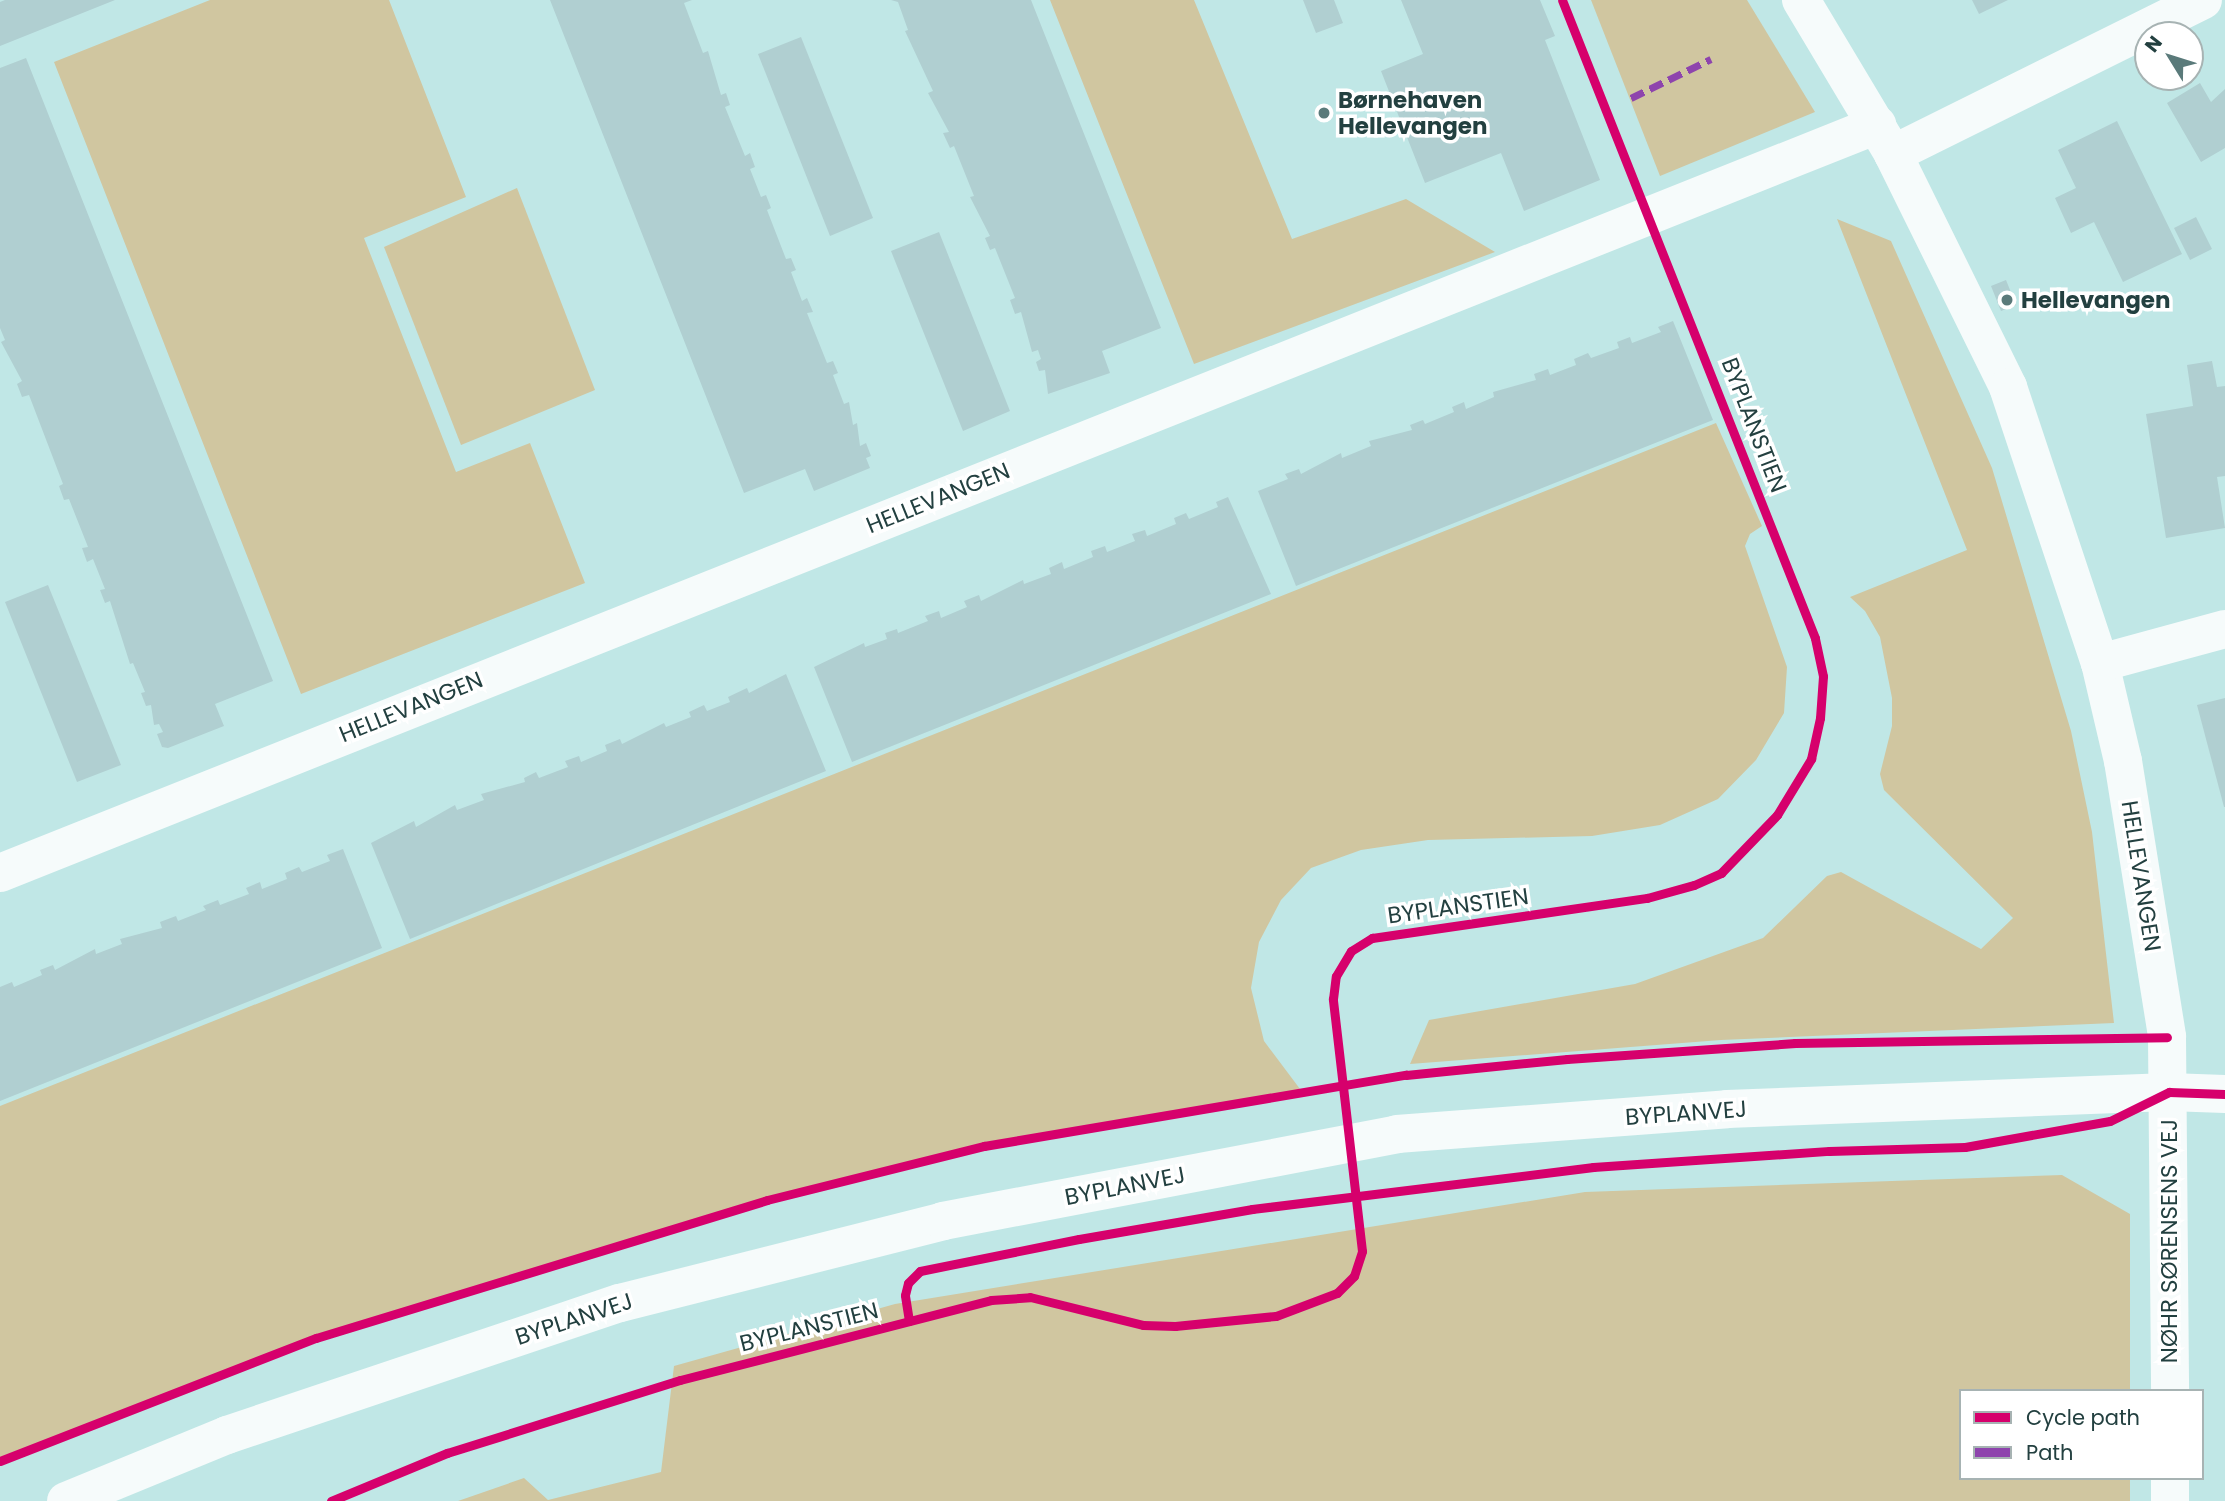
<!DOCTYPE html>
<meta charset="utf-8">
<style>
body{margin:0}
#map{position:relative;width:2225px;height:1501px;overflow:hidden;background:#c0e7e6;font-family:Poppins,sans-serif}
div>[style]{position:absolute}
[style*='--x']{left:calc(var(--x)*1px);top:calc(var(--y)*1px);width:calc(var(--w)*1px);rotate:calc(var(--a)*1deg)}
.green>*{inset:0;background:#d0c6a0}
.building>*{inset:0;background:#b0cfd1}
.minor>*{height:38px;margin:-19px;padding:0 19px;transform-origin:19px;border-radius:19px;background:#f6fbfb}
.quiet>*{height:7px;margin-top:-3.5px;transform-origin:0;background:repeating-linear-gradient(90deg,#8e44ad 0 14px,transparent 0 21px)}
.cycleway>*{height:9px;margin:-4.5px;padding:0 4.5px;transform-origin:4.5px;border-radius:4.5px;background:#d6006c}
.dots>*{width:19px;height:19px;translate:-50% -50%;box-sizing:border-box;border:4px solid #fff;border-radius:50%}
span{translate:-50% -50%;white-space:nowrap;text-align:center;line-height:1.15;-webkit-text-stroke:7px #fff;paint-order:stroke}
.poi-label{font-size:23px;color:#234040;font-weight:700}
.left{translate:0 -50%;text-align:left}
.street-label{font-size:23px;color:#234040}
.legend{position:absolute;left:1959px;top:1389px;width:245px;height:91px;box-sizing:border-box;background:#fff;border:2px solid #a7b3b3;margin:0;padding:9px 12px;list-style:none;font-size:21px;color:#234040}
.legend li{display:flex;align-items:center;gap:14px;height:35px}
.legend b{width:35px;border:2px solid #a7b3b3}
.north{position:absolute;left:2134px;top:21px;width:70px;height:70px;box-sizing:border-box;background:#fff;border:2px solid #a7b3b3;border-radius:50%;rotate:308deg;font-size:19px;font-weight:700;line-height:28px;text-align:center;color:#234040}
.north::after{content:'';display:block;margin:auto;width:24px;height:32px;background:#5a7a7a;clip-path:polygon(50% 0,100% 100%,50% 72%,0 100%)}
</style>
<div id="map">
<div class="green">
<i style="clip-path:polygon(210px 0,389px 0,466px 197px,364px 238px,456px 472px,530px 443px,585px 583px,301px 694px,54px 62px)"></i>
<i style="clip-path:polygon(1050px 0,1194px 0,1292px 239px,1406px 199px,1495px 252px,1194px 364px)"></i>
<i style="clip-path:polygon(1591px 0,1747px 0,1815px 112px,1660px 176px)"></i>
<i style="clip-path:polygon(517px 188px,595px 390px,461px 445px,384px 247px)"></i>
<i style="clip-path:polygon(1837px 219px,1891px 241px,1992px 468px,2071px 731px,2092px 832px,2114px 1023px,1721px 1040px,1410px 1064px,1429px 1020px,1635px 984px,1763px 938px,1827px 876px,1841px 872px,1981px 949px,2013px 918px,1884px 790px,1880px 774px,1892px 726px,1892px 698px,1880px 637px,1865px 611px,1850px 597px,1967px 550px)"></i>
<i style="clip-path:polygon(1716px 423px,1762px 526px,1750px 534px,1745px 546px,1787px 667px,1784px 713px,1756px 760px,1718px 799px,1660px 825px,1592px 836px,1428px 840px,1361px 850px,1311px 868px,1281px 900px,1259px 942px,1251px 988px,1264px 1041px,1303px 1093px,984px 1146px,767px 1200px,316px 1338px,0 1461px,0 1106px)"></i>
<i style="clip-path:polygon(2062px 1175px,2130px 1214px,2130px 1391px,1961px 1391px,1961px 1478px,2130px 1478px,2130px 1501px,458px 1501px,524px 1478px,548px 1500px,661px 1472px,674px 1366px,895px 1304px,1585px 1192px)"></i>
</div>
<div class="building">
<i style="clip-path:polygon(5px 0,115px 0,0 46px,0 2px)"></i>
<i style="clip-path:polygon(550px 0,692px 0,684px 3px,703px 53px,708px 51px,721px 95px,726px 93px,730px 105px,725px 107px,745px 156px,750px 153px,755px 167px,750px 169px,761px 197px,766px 195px,771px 208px,767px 210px,786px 259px,791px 258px,796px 270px,791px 272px,802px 301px,807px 298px,813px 312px,807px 313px,827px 363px,833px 361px,838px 373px,833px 375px,844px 404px,849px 402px,853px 425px,857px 423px,860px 446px,866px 443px,871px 456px,866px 458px,870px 468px,814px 491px,805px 469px,744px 493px)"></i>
<i style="clip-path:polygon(891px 0,1031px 0,1161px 328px,1102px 351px,1110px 373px,1048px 394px,1045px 370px,1039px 371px,1036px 362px,1041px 359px,1038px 350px,1032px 352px,1021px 312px,1015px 314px,1010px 300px,1015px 298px,995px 248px,990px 250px,985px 238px,990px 236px,970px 197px,974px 196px,954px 146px,950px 148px,943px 133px,949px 132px,928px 93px,933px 91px,905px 31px,908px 30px,898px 2px)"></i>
<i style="clip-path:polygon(1303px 0,1334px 0,1343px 23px,1316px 33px)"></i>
<i style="clip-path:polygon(1401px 0,1540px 0,1555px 36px,1545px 40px,1600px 180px,1524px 211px,1501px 153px,1425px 183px,1381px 71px,1423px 54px)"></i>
<i style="clip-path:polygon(1972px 0,2008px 0,1979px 14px)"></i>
<i style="clip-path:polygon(801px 37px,873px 218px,830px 236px,758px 54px)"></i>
<i style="clip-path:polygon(26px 58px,273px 681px,215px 704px,224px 726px,168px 748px,162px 747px,157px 734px,163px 732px,159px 724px,154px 725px,151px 705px,146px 706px,141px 693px,145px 692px,133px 663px,130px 664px,110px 601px,105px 603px,100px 590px,105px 589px,93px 559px,87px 562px,82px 548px,88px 547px,69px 499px,64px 500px,59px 486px,63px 484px,29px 395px,22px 397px,17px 384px,22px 381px,1px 342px,5px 340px,0 328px,0 68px)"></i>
<i style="clip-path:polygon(2200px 83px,2211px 102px,2225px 89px,2225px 148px,2201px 162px,2167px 103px)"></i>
<i style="clip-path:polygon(2117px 121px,2182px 254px,2123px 282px,2094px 222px,2071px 233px,2055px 198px,2076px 188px,2058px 150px)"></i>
<i style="clip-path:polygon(2196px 217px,2212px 249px,2190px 260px,2174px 228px)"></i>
<i style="clip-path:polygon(939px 232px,1010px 411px,963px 431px,891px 251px)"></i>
<i style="clip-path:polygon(2006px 280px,2016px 305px,2001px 311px,1991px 286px)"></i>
<i style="clip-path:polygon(1673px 321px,1713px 420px,1296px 586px,1258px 491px,1288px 479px,1285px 474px,1299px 469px,1301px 474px,1341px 453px,1342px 458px,1371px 446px,1369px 441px,1412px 430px,1410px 425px,1423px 420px,1425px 424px,1454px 412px,1452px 407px,1464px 402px,1466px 409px,1494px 397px,1493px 392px,1536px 380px,1534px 374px,1548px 369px,1550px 375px,1576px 365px,1574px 359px,1588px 353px,1591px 358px,1619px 348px,1617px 342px,1630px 337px,1632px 343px,1661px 332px,1658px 327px)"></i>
<i style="clip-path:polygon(2212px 361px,2217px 387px,2225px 386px,2225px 476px,2217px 477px,2225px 528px,2166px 538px,2146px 414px,2193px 406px,2187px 365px)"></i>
<i style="clip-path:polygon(1228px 497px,1271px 594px,852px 762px,814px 667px,864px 643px,865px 647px,887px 639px,885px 633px,897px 629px,898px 633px,928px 621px,925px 616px,939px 611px,941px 618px,967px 607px,964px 601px,979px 595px,981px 601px,1023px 580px,1024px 584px,1051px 574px,1049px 568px,1062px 562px,1064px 569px,1093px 557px,1091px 551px,1105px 546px,1107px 552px,1135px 541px,1132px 534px,1145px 530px,1147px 536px,1176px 524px,1174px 518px,1186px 513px,1189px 519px,1218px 507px,1216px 502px)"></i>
<i style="clip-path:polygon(48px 585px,121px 765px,77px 782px,5px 602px)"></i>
<i style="clip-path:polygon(786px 674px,826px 771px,410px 939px,371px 843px,414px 821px,416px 827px,455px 805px,457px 810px,484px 800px,481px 794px,525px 782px,524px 778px,536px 772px,539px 778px,568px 767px,565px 761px,579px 756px,581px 762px,607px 751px,605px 745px,620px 739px,622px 744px,664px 723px,666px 727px,691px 717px,689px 712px,704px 705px,707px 711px,730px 702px,728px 697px,747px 688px,749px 693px)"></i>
<i style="clip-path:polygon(2225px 698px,2225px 807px,2224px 807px,2197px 705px)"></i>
<i style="clip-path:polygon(343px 849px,382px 948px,0 1101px,0 987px,12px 982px,14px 987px,42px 975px,40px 970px,53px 965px,55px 970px,95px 949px,96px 954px,122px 944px,120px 939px,162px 928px,160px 922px,176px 916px,178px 921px,206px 910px,203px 906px,218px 900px,220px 905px,249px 894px,246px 888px,260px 882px,262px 889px,287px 879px,285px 873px,299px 867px,302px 872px,330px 861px,327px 855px)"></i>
</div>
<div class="minor">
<i style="--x:1801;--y:0;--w:179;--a:59.1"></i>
<i style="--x:1893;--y:154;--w:260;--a:63.7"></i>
<i style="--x:2008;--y:387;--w:291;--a:71.6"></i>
<i style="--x:2100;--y:663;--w:101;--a:76.8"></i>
<i style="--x:2123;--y:761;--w:279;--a:80.9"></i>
<i style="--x:2167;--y:1037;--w:354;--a:89.5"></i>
<i style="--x:1893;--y:154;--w:346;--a:-26.4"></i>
<i style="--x:2100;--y:663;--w:130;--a:-15.2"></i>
<i style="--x:0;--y:873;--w:2021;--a:-21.73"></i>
<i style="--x:2170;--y:1478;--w:23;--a:90"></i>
<i style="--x:66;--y:1501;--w:174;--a:-22.3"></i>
<i style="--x:227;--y:1435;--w:415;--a:-18.6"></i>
<i style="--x:620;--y:1303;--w:333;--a:-14.2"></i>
<i style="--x:943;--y:1221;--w:462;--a:-10.8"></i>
<i style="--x:1397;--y:1134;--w:331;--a:-4.3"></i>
<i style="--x:1727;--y:1109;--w:442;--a:-2.2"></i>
<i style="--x:2169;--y:1092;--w:56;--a:2"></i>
</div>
<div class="quiet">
<i style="--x:1631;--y:98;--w:89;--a:-26"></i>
</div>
<div class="cycleway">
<i style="--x:909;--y:1321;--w:26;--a:-99"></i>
<i style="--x:905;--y:1295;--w:12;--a:-76"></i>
<i style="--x:908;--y:1283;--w:17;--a:-45"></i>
<i style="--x:920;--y:1271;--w:162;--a:-11.4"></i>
<i style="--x:1079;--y:1239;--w:176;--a:-9.8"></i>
<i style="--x:1252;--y:1209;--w:344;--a:-7"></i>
<i style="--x:1593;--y:1167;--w:237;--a:-3.9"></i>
<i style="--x:1829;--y:1151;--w:136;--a:-1.7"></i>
<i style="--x:1965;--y:1147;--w:147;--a:-10.2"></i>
<i style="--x:2110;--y:1121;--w:66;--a:-26.2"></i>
<i style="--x:2169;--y:1092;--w:56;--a:2"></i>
<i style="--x:0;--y:1461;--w:339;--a:-21.3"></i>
<i style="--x:316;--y:1338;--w:472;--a:-17"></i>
<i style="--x:767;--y:1200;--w:224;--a:-14"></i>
<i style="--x:984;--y:1146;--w:428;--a:-9.6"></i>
<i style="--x:1406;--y:1075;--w:162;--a:-5.7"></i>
<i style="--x:1567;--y:1059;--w:229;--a:-4"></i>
<i style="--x:1795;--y:1043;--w:372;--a:-0.9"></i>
<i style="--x:331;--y:1501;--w:126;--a:-22.5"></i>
<i style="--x:447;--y:1453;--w:244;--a:-17.4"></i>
<i style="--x:680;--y:1380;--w:321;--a:-14.4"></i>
<i style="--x:991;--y:1300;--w:39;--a:-4"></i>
<i style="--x:1030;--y:1297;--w:116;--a:13.9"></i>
<i style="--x:1143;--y:1325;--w:32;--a:2"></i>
<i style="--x:1175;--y:1326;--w:101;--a:-5.7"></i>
<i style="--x:1276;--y:1316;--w:65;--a:-20.7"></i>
<i style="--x:1337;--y:1293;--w:24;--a:-45"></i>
<i style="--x:1354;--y:1276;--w:26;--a:-72"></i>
<i style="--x:1362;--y:1251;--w:254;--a:-96.6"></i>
<i style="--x:1333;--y:999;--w:23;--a:-83"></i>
<i style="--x:1336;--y:976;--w:29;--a:-59"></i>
<i style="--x:1351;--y:951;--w:25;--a:-32"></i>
<i style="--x:1372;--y:938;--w:278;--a:-8.3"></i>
<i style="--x:1647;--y:898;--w:49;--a:-15.5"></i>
<i style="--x:1694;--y:885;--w:30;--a:-24"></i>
<i style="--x:1721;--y:873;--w:81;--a:-46"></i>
<i style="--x:1777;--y:815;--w:66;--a:-58.7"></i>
<i style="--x:1811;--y:759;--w:42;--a:-77.6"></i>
<i style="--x:1820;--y:718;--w:42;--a:-85.9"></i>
<i style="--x:1823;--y:676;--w:39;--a:-102"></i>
<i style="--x:1815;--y:638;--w:686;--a:-111.63"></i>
</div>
<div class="dots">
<i style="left:1324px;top:113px;background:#5a7a7a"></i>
<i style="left:2007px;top:300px;background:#5a7a7a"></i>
</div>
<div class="poi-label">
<span class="left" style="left:1338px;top:113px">Børnehaven<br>Hellevangen</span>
<span class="left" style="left:2021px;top:300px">Hellevangen</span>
</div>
<div class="street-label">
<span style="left:1754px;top:425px;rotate:69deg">BYPLANSTIEN</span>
<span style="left:938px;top:498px;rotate:-22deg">HELLEVANGEN</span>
<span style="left:411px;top:707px;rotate:-22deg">HELLEVANGEN</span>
<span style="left:2141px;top:876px;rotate:81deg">HELLEVANGEN</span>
<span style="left:1458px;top:906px;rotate:-8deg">BYPLANSTIEN</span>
<span style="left:1686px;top:1113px;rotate:-4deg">BYPLANVEJ</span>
<span style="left:1125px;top:1186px;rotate:-11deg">BYPLANVEJ</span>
<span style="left:2169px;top:1241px;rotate:-90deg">NØHR SØRENSENS VEJ</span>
<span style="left:574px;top:1319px;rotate:-18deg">BYPLANVEJ</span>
<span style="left:809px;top:1327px;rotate:-14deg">BYPLANSTIEN</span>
</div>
<ul class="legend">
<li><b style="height:9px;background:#d6006c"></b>Cycle path</li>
<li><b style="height:9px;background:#8e44ad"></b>Path</li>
</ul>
<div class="north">N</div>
</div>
